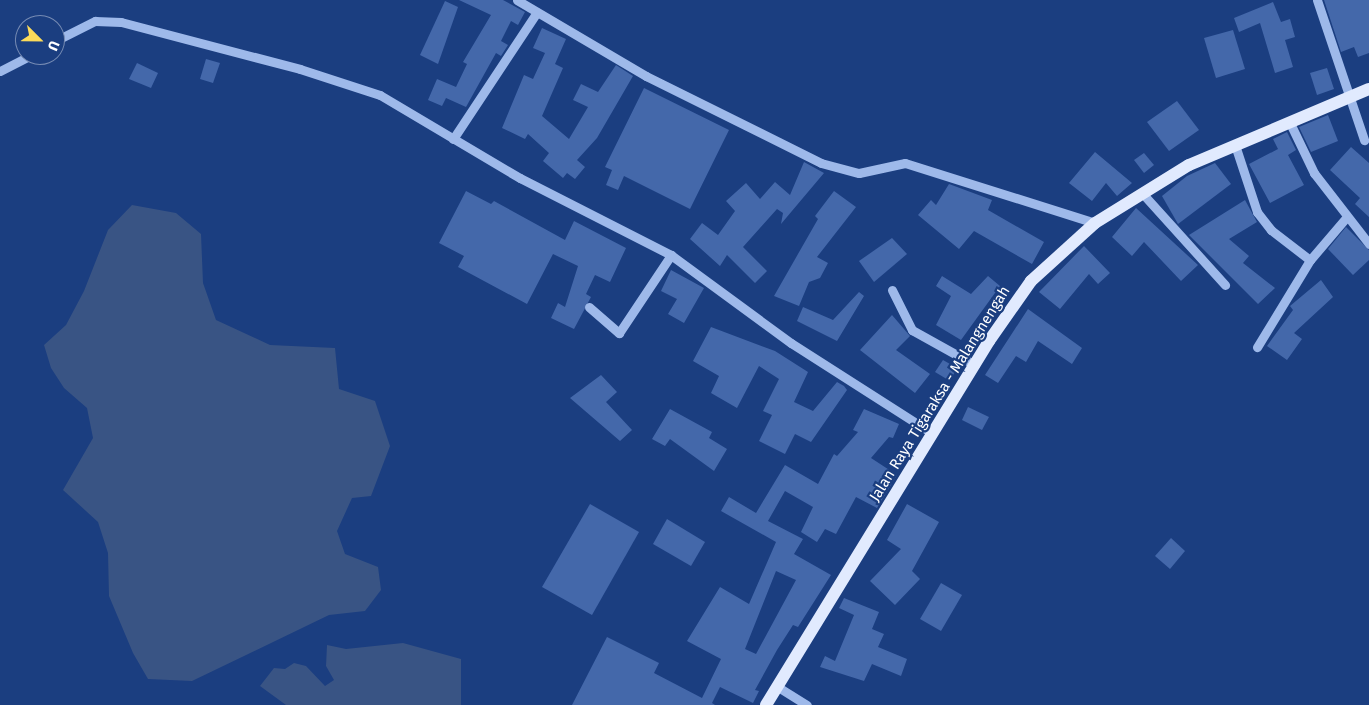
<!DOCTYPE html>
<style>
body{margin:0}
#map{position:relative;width:1369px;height:705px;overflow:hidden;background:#1b3e80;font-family:"Fira Sans",sans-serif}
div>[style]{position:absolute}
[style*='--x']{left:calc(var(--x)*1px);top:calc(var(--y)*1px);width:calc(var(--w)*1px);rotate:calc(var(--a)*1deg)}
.water>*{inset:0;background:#395484}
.building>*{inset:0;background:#4468aa}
.minor>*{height:9px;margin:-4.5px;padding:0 4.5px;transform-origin:4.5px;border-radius:4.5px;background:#9eb9ea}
.major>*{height:12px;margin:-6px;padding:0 6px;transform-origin:6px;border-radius:6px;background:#e1eafe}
span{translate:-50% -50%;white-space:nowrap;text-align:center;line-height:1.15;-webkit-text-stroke:4.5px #1b3e80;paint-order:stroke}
.street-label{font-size:15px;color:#fff}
.north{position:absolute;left:15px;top:15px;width:50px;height:50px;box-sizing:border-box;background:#1b3e80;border:1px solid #768bb3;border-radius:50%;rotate:113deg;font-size:14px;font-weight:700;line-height:20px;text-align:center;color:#fff}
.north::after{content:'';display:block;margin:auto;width:18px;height:22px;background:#fcdb5a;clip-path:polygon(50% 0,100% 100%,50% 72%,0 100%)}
</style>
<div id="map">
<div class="water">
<i style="clip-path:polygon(132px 205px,176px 213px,201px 234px,203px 283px,216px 320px,270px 345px,335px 348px,339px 389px,375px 401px,390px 446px,371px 496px,352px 498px,337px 531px,345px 554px,378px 567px,381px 590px,365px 611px,329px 615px,192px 681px,148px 679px,133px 653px,109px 596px,108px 553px,98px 522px,63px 490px,93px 438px,87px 408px,64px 388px,51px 368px,44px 345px,66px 325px,84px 291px,108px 230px)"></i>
<i style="clip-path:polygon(403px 643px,461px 659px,461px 705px,286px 705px,260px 686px,274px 668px,285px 669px,294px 663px,306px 666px,325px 686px,334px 680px,326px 666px,327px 645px,346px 649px)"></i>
</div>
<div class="building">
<i style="clip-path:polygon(459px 0,503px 0,525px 12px,518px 25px,511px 21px,501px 41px,508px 45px,501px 56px,496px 53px,466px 107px,446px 98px,442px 106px,428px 100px,437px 79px,456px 87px,467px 64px,463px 62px,491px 15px)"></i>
<i style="clip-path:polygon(1324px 0,1369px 0,1369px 53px,1358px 57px,1354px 47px,1341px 52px)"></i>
<i style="clip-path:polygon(445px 1px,458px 7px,438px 64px,420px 55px)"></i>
<i style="clip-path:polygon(1273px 2px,1281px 22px,1290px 19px,1295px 37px,1285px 40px,1293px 67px,1275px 73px,1260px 23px,1239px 32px,1234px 18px)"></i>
<i style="clip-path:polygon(542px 28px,566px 39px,555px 64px,563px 68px,542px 116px,569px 139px,588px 107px,573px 100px,581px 84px,598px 92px,616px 65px,633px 76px,597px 138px,577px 160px,585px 167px,575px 179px,567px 173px,563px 178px,543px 161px,549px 153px,528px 134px,525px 139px,502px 128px,524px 75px,533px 79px,545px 53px,533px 48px)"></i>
<i style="clip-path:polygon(1233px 30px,1245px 69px,1216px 78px,1204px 38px)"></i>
<i style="clip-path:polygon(206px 59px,220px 63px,213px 83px,200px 79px)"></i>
<i style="clip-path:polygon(137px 63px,158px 73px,151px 88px,129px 79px)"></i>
<i style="clip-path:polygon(1327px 68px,1334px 89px,1317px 95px,1310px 73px)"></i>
<i style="clip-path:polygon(644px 88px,729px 130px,690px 209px,624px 176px,618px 190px,606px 185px,612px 170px,605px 167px)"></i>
<i style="clip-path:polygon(1177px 101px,1199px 130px,1169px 151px,1147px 122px)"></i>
<i style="clip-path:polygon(1328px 115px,1338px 141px,1311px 152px,1299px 127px)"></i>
<i style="clip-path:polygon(1287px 132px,1296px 150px,1288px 155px,1304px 185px,1270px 203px,1249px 164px,1278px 149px,1273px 139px)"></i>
<i style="clip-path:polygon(1351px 147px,1369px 163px,1369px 217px,1355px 204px,1360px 198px,1330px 170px)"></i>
<i style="clip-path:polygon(1095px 152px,1132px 183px,1117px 196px,1106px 183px,1092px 201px,1069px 183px)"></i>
<i style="clip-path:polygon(1144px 153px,1154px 165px,1144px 173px,1134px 160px)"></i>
<i style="clip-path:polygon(804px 162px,824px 173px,781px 224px,783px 213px,777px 209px,743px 247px,767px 271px,755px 283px,727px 255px,720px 266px,690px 239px,702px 223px,718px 235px,735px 211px,726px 201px,746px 183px,760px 199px,775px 182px,790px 195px)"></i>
<i style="clip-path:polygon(1215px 163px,1231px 184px,1178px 224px,1162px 196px,1187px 176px)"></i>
<i style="clip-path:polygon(949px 184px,992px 200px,988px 210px,1044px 242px,1032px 264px,974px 231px,959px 249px,918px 215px,931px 200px,936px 205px)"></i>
<i style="clip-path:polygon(466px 191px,491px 204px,494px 201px,565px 240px,574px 221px,626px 248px,610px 282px,595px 275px,586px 294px,591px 297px,574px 329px,551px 318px,558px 303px,565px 307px,578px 266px,553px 254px,527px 304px,458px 267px,464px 256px,439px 243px)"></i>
<i style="clip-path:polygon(834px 191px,856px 207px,817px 257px,828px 263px,820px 278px,809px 282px,799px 306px,774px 296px,818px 219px,815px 216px)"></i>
<i style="clip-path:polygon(1245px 200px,1257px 222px,1229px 239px,1249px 256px,1243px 263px,1275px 288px,1258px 304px,1189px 235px)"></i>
<i style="clip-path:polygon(1136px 208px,1198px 265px,1181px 281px,1144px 242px,1132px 256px,1112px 237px)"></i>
<i style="clip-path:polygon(1346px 227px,1369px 250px,1369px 260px,1353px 275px,1328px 249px)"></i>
<i style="clip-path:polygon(892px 238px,907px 254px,874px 282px,859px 261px)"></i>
<i style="clip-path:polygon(1084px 246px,1110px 273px,1098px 284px,1089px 274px,1060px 309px,1039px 292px)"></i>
<i style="clip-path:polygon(671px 270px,704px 288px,684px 323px,668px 314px,677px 299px,661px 291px)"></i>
<i style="clip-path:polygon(942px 276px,971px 294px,988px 276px,1000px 286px,961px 340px,936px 325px,951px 296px,936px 286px)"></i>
<i style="clip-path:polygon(1321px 280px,1333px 297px,1294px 333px,1302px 339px,1287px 360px,1267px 346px,1293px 310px,1290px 306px)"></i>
<i style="clip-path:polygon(859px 292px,864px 296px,837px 341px,797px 321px,803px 307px,833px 320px)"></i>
<i style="clip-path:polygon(1028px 309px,1082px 348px,1072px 364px,1038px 341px,1026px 362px,1016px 356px,998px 383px,985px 375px)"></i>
<i style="clip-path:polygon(892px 315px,910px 336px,896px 350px,930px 374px,915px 393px,860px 350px)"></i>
<i style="clip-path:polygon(711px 327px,775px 351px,808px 372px,794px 402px,813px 411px,837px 382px,844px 386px,847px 390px,811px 442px,795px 434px,785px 454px,759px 441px,772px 415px,763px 411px,779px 379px,759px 366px,737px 408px,711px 393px,719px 376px,693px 361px)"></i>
<i style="clip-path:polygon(943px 360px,957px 368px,950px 381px,935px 372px)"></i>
<i style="clip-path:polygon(601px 375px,617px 392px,606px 402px,632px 430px,620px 441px,570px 398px)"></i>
<i style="clip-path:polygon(968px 407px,989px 417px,982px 430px,962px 420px)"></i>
<i style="clip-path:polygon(670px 409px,712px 432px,709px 438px,727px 449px,714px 471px,670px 439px,665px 446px,652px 439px)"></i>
<i style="clip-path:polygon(evenodd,864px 409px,899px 424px,893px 438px,889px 437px,871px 458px,897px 475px,877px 508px,856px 497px,836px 534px,825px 529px,817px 542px,801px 532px,813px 507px,785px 491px,768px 521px,803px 539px,794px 554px,831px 575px,798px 627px,793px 625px,777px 650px,755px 690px,759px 691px,753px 703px,720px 687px,712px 703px,715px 705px,572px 705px,607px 637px,659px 663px,654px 673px,702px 698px,721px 659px,687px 641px,720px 587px,749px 604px,776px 542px,721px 511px,729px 497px,756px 513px,785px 465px,818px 484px,834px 454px,837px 456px,858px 432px,853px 430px,864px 409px,776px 571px,796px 580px,756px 654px,745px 649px,776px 571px)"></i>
<i style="clip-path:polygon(590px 504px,639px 532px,592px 615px,542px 587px)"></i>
<i style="clip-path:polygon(907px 504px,939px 522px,912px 571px,920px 579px,895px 605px,870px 581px,901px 549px,887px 540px)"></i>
<i style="clip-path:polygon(667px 519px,705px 542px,691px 566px,653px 544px)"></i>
<i style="clip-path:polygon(1171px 538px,1185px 551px,1170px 569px,1155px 556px)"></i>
<i style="clip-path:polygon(941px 583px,962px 595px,941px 631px,920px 619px)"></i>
<i style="clip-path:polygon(844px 598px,879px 612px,872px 629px,884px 634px,878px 647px,907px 659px,901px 676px,872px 664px,864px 681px,820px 667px,825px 656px,835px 661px,854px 615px,839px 608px)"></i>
</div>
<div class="minor">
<i style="--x:517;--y:0;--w:150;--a:30.5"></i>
<i style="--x:646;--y:76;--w:195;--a:26.4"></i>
<i style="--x:821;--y:163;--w:39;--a:15"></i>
<i style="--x:859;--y:173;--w:47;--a:-12.3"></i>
<i style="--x:905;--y:163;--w:199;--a:17.5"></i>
<i style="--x:1317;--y:0;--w:148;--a:71.4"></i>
<i style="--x:55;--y:41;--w:45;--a:-26.6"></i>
<i style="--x:95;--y:21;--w:26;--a:2"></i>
<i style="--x:121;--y:22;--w:185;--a:14.7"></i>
<i style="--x:300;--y:69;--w:84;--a:18"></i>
<i style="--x:380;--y:95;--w:163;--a:30.7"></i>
<i style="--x:520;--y:178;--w:169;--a:27"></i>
<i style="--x:671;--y:255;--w:149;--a:36.3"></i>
<i style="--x:791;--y:343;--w:167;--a:32.6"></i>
<i style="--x:0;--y:71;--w:35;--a:-27"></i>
<i style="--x:1289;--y:121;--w:58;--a:64.3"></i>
<i style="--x:1314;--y:173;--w:90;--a:52.2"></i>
<i style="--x:453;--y:139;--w:152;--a:-56.5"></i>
<i style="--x:1235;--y:145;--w:71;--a:71.8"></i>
<i style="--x:1257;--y:212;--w:23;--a:52"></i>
<i style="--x:1271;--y:230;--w:49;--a:37.6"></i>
<i style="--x:1310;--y:260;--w:102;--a:121.3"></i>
<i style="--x:1142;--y:193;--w:124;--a:47.9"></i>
<i style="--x:1310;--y:260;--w:54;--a:-49.5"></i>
<i style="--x:892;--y:290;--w:45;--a:63.4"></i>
<i style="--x:912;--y:330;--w:72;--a:29.1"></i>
<i style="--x:589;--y:307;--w:40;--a:41"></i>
<i style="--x:619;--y:333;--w:94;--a:-56.3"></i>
<i style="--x:778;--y:687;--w:34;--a:32"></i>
</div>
<div class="major">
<i style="--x:766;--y:705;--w:427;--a:-58.5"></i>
<i style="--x:989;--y:341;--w:73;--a:-55"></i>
<i style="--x:1031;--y:281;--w:86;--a:-42.2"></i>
<i style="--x:1095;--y:223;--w:110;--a:-31.7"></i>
<i style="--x:1189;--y:165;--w:195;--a:-22.9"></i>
</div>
<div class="street-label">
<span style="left:940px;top:394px;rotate:-58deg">Jalan Raya Tigaraksa - Malangnengah</span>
</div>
<div class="north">U</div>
</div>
